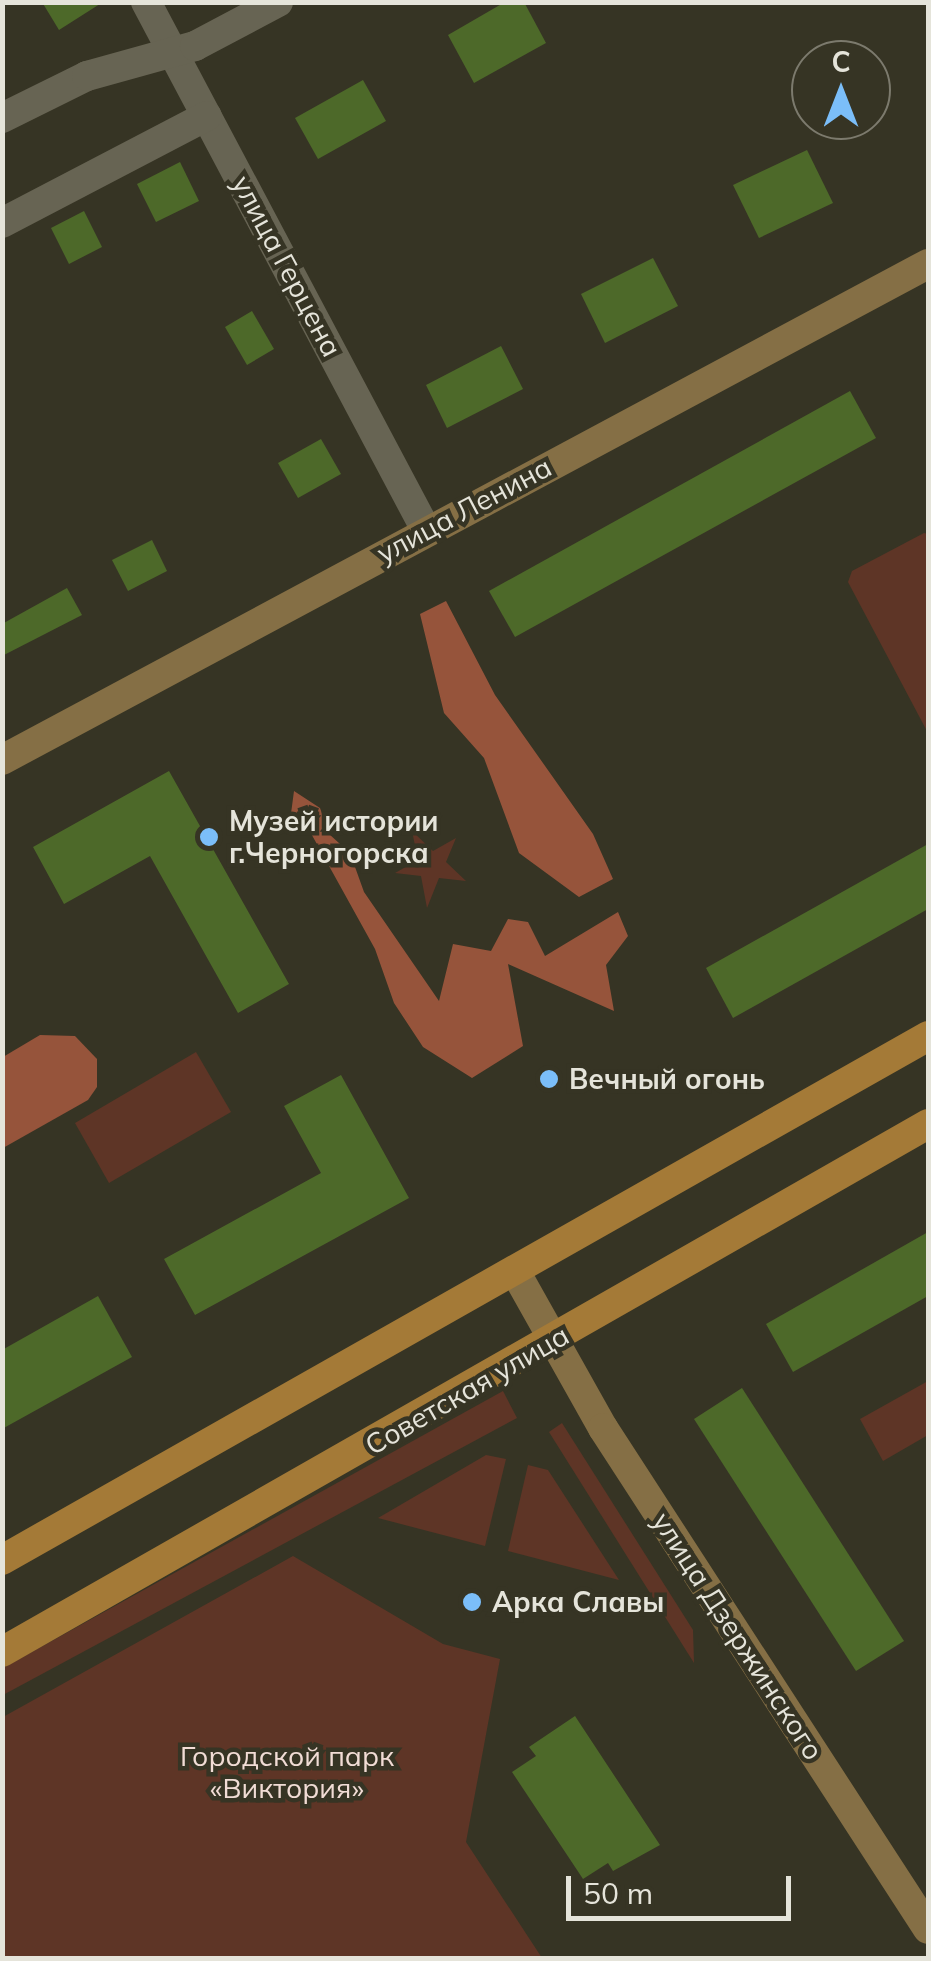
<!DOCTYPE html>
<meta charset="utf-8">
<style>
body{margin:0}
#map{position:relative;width:931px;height:1961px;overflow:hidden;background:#363424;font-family:Mulish,sans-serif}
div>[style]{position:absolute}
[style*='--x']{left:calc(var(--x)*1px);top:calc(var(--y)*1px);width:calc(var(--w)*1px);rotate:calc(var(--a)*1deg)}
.green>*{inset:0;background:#5e3526}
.forest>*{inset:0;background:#96543b}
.building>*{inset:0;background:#4d6929}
.street>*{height:30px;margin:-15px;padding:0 15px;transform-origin:15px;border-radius:15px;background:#676453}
.secondary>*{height:30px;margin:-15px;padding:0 15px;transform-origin:15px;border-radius:15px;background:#856f45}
.primary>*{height:30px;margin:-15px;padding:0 15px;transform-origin:15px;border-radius:15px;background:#a47a37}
.dots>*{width:28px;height:28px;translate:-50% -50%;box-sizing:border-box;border:5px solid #363424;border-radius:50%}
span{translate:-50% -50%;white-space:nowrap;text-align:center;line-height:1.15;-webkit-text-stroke:9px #363424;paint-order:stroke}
.street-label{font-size:28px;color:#e5e4da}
.poi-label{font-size:28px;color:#e5e4da;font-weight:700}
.left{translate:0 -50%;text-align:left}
.park-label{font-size:28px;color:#f1dcd5}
.frame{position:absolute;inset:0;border:5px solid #e5e4da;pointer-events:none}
.north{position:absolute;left:791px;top:40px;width:100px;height:100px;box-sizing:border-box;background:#363424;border:2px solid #7c7a6d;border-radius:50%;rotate:0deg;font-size:28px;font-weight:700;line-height:40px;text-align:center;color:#e5e4da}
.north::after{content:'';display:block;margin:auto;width:35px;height:45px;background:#7bbef9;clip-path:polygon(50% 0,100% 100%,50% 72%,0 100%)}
.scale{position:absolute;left:566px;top:1876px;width:225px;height:45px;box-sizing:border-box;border:5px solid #e5e4da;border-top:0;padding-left:12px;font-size:30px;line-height:35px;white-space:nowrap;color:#e5e4da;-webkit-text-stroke:8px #363424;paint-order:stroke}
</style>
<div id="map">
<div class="green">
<i style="clip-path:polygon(924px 533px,928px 534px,928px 733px,848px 582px,852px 571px)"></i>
<i style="clip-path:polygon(412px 831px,433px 851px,456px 838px,446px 862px,466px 881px,439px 878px,427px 908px,421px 876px,395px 873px,418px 860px)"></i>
<i style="clip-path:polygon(196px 1052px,231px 1112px,109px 1183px,75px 1123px)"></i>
<i style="clip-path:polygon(928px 1381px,928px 1435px,883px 1461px,860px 1419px)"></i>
<i style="clip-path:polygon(503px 1391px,517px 1418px,3px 1695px,3px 1668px)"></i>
<i style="clip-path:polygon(562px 1423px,693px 1630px,694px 1663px,549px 1432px)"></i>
<i style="clip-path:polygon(486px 1455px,506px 1459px,485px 1546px,378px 1518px)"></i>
<i style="clip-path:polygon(528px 1465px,548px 1470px,619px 1580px,508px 1551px)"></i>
<i style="clip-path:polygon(293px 1556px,443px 1644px,500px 1659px,466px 1842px,542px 1958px,3px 1958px,3px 1717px)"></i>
</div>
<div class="forest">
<i style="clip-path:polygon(446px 601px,495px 695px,593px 834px,613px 879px,579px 897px,519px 853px,484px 758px,444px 713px,420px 614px)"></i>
<i style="clip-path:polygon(294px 791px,320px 808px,329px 834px,350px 853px,364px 892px,439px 1001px,453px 944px,491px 951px,508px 919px,528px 922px,545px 956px,618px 912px,628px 936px,606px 965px,614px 1011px,508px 964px,523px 1046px,472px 1078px,423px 1047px,394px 1003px,375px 949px,308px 828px,290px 821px)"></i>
<i style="clip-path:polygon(40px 1035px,75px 1036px,97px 1059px,97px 1087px,88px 1100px,3px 1148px,3px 1057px)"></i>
</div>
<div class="building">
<i style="clip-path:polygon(42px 2px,103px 2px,59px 30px)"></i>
<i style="clip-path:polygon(505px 2px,524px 2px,546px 43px,474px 83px,448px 35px)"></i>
<i style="clip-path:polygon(363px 80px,386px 121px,318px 159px,295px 118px)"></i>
<i style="clip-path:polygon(807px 150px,833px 203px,759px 238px,733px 185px)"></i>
<i style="clip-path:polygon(180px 162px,199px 201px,156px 222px,137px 184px)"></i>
<i style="clip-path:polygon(84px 211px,102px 247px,69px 264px,51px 228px)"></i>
<i style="clip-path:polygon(653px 258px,678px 306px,605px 343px,581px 294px)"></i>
<i style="clip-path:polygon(252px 311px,274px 349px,247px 365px,225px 327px)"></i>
<i style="clip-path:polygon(501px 346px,523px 389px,447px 428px,426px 385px)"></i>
<i style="clip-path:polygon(850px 391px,876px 438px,515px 637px,489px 591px)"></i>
<i style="clip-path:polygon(321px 439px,341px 474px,298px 498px,278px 463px)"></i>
<i style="clip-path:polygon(152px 540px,167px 571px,128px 591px,112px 560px)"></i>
<i style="clip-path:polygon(67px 588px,82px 615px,2px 656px,2px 624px)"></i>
<i style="clip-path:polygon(169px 771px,289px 984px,238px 1013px,150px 856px,64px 904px,33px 847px)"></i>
<i style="clip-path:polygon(928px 844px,928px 909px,733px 1018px,706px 968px)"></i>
<i style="clip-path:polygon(341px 1075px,409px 1198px,195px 1315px,164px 1259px,321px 1173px,284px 1106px)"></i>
<i style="clip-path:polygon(928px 1232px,928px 1296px,793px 1372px,766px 1324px)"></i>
<i style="clip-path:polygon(98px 1296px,132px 1357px,2px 1429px,2px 1350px)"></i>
<i style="clip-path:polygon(742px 1388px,904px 1641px,856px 1671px,694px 1419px)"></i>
<i style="clip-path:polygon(575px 1716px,660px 1845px,613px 1871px,608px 1863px,583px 1879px,512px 1772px,536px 1756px,529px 1747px)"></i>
</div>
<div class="street">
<i style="--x:146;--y:2;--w:598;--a:62.06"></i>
<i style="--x:2;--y:118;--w:95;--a:-26.3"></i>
<i style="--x:87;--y:76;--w:112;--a:-15.5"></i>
<i style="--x:195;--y:46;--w:94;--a:-27.9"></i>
<i style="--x:2;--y:223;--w:231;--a:-27.6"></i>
</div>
<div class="secondary">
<i style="--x:2;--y:760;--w:1050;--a:-28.18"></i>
<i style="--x:516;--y:1273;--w:178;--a:60.7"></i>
<i style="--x:603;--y:1428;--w:597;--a:57.03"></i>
</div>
<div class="primary">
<i style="--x:2;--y:1560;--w:1064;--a:-29.5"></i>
<i style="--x:2;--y:1652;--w:1066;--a:-29.69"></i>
</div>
<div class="dots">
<i style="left:209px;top:837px;background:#7bbef9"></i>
<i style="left:549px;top:1079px;background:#7bbef9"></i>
<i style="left:472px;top:1602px;background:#7bbef9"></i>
</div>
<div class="street-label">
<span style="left:287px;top:266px;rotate:62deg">улица Герцена</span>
<span style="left:464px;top:510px;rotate:-28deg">улица Ленина</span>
<span style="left:467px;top:1390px;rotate:-30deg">Советская улица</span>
<span style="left:738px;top:1636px;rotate:57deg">улица Дзержинского</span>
</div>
<div class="poi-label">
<span class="left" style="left:229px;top:837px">Музей истории<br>г.Черногорска</span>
<span class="left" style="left:569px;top:1079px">Вечный огонь</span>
<span class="left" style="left:492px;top:1602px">Арка Славы</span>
</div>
<div class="park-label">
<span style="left:287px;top:1772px">Городской парк<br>«Виктория»</span>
</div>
<div class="frame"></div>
<div class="north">С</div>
<div class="scale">50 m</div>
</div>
